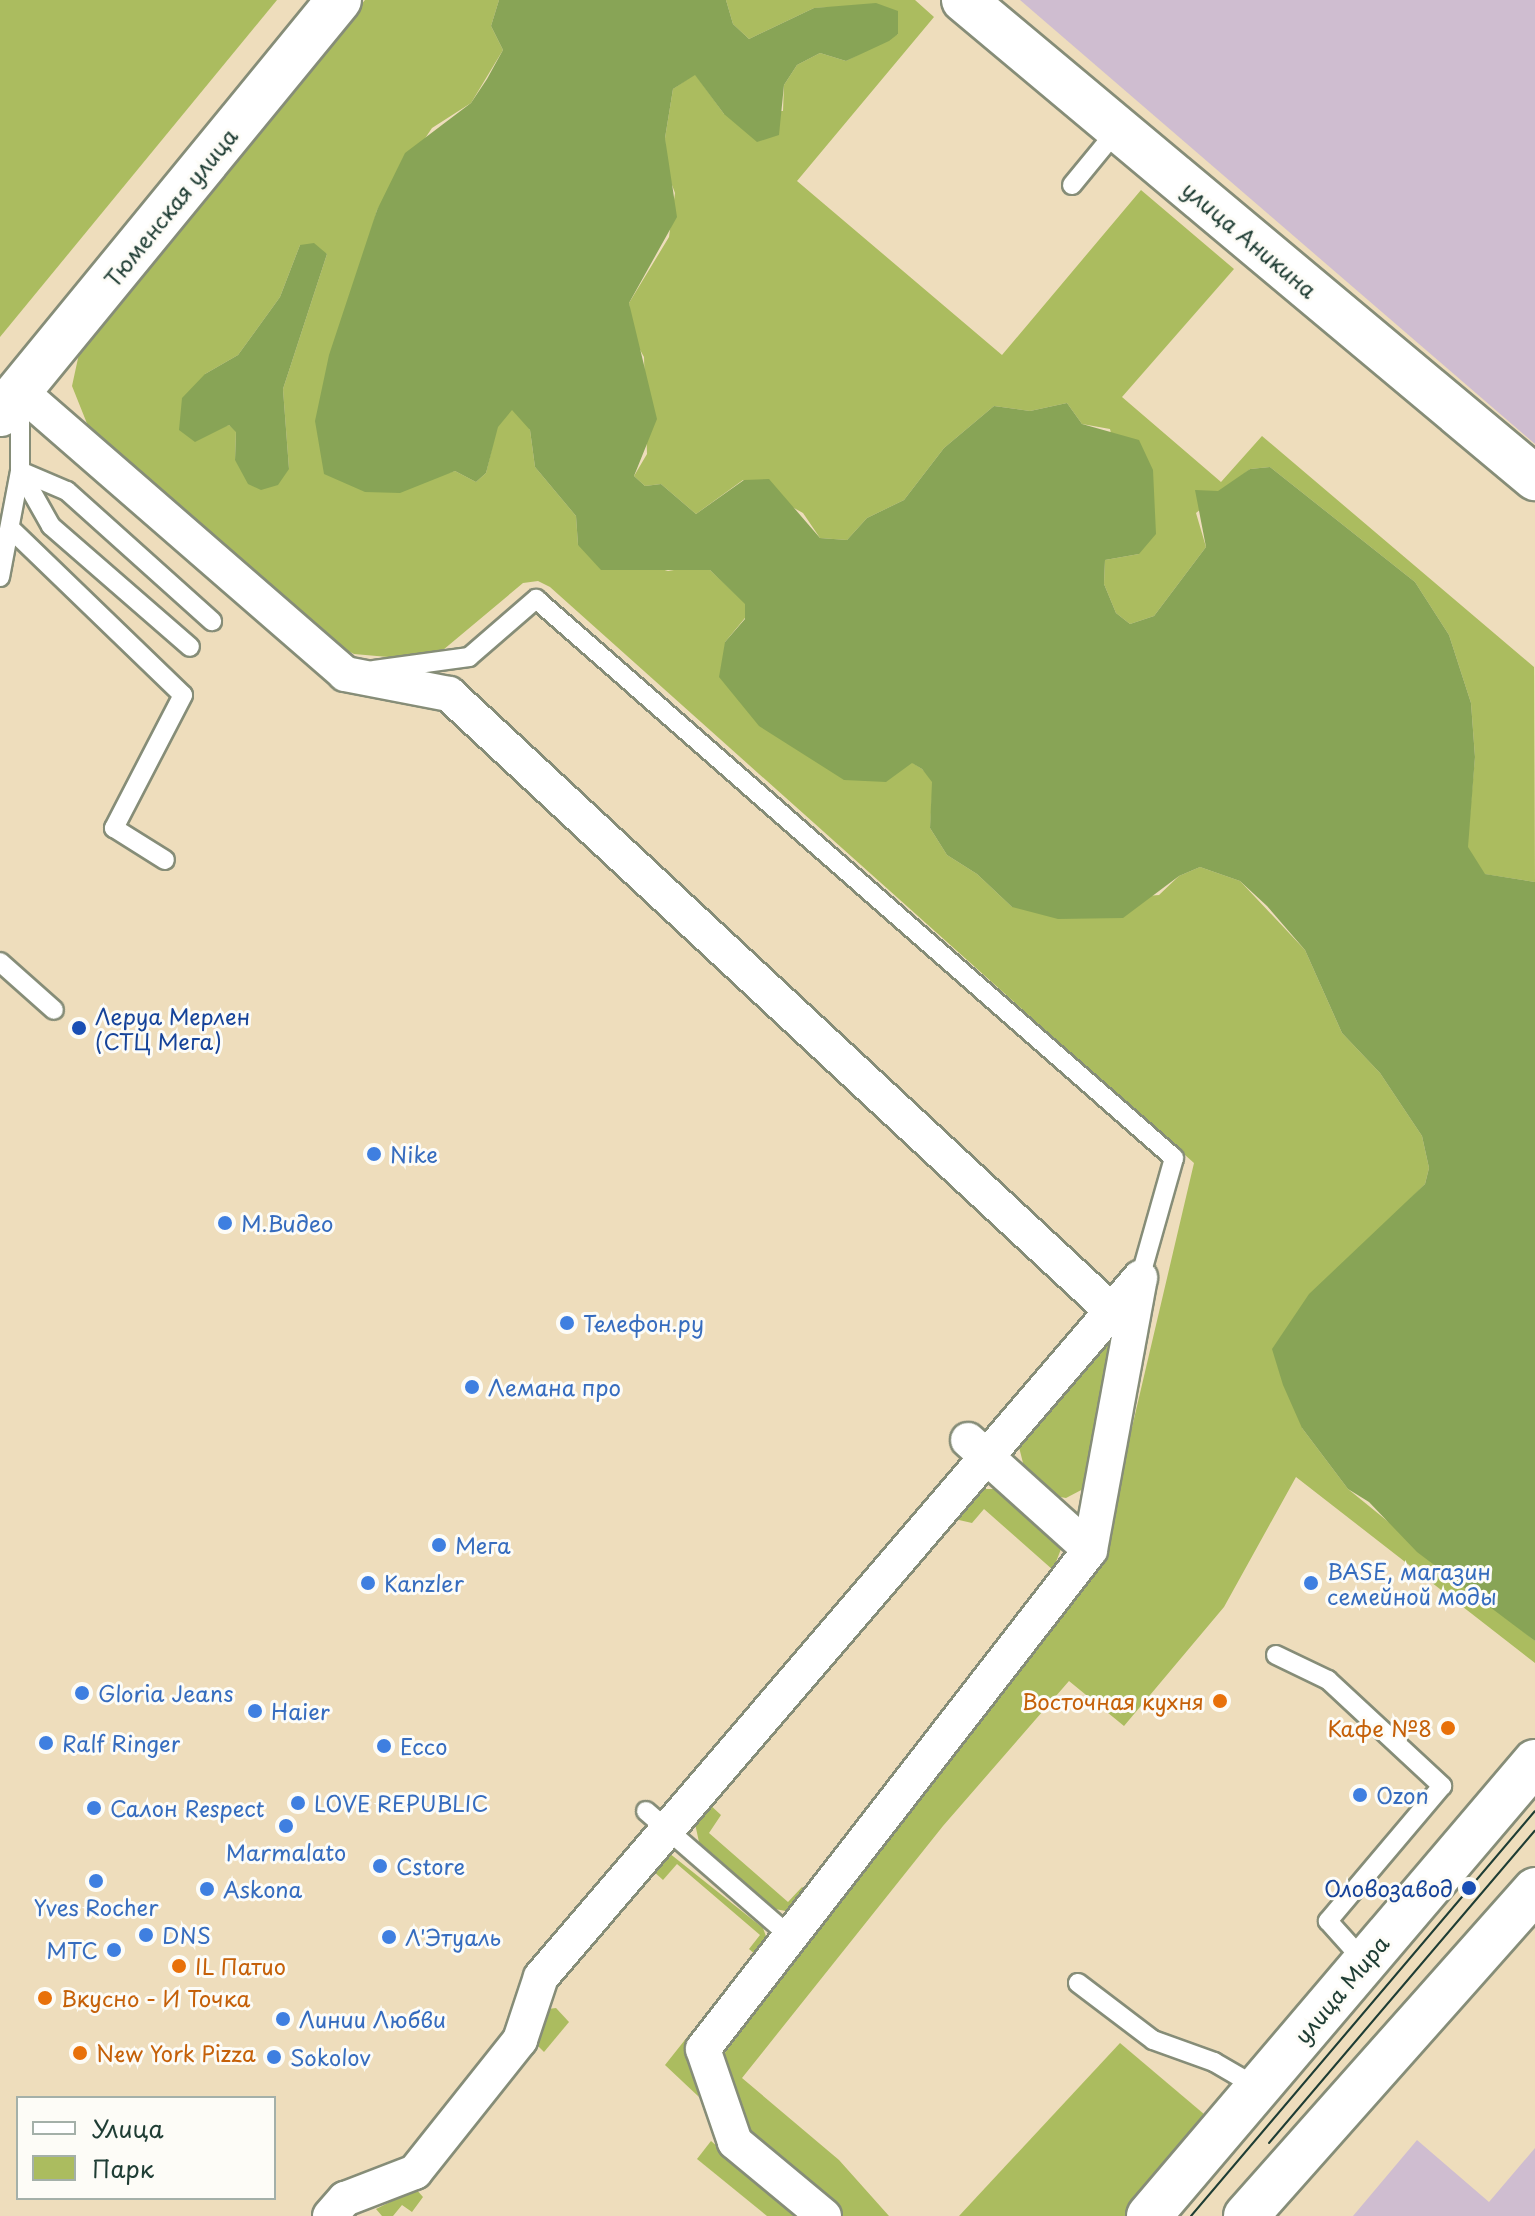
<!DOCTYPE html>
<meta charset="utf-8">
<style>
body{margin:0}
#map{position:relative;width:1535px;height:2216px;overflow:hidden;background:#eeddbc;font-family:"Playpen Sans",sans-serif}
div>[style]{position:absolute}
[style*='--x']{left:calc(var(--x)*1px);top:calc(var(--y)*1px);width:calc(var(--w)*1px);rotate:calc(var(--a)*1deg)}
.industrial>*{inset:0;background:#cfbdd0}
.green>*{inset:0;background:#abbc5f}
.forest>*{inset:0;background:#88a456}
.roads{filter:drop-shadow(2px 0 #868d78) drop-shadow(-2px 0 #868d78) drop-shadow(0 2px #868d78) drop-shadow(0 -2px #868d78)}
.lane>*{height:18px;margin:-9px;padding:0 9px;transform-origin:9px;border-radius:9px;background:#fff}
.street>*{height:34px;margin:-17px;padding:0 17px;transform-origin:17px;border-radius:17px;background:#fff}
.secondary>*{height:44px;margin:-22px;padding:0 22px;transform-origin:22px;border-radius:22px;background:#fff}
.primary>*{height:44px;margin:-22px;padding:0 22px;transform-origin:22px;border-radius:22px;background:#fff}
.tram>*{height:2px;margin:-1px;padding:0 1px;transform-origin:1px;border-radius:1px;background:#1f3d34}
.dots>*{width:22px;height:22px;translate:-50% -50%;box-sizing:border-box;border:4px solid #fdfcf7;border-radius:50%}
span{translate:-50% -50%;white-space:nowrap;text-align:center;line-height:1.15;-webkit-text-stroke:6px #fdfcf7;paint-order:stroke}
.street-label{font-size:22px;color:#1f3d34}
.transit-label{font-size:22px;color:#164399}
.left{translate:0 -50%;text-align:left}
.right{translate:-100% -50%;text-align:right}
.shop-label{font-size:22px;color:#366cbe}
.food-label{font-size:22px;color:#c56008}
.legend{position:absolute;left:16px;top:2096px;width:260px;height:104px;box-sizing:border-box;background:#fdfcf7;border:2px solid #a4b0a9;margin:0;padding:10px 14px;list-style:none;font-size:24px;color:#1f3d34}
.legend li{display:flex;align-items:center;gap:16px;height:40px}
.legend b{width:40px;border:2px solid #a4b0a9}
</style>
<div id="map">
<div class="industrial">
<i style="clip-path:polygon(1020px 0,1535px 0,1535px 444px)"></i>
<i style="clip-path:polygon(1417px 2140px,1489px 2202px,1535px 2148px,1535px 2216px,1353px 2216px)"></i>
</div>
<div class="green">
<i style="clip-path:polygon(0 0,277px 0,0 337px)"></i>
<i style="clip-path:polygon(evenodd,365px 0,499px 0,491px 26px,503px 50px,471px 103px,432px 128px,377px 210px,361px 270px,435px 477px,455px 471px,476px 482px,486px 473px,497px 427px,511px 409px,521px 414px,530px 430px,535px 467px,576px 516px,578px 545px,668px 571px,698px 566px,710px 570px,745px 603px,745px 618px,725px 642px,922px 769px,933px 781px,930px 828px,947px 855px,977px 874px,1012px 907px,1159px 895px,1179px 876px,1200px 867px,1240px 881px,1305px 950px,1342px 1033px,1380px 1073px,1422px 1136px,1429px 1168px,1425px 1184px,1347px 1262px,1302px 1428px,1348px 1489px,1535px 1641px,1535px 1663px,1296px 1477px,1224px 1607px,1124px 1726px,1069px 1681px,943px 1826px,742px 2078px,839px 2160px,889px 2216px,841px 2216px,748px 2135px,724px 2054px,1024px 1661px,1114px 1504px,1194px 1163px,550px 587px,538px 581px,523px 583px,443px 650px,411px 659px,354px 654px,334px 644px,94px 441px,72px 386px,80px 349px,365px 0,300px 245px,327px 254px,283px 389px,289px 469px,235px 460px,236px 431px,229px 425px,215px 428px,205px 374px,238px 355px,280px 297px,300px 245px)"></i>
<i style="clip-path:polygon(726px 0,915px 0,934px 17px,797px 181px,1002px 355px,1141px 190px,1234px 269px,1122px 397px,1221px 482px,1262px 436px,1534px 667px,1535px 882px,1484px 874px,1467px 847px,1475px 757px,1471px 703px,1449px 635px,1415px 582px,1270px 467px,1250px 469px,1196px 513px,1206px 547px,1154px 616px,1130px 624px,1116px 613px,1104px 584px,1105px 560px,1139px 554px,1110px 429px,1082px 424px,1067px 403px,1030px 411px,994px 406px,944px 448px,904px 500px,867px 518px,847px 540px,820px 538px,803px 513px,743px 480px,696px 514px,661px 484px,645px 486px,634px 476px,647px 454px,644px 357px,634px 339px,629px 303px,669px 237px,675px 193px,666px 169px,665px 138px,673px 89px,695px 74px,724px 114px,783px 111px,784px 85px,797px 65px,820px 53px,846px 61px,898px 34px,835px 7px,814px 8px,749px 39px,733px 24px)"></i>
<i style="clip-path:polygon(1112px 1333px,1117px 1336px,1087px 1487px,1066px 1498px,1054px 1496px,1024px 1467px,1018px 1443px)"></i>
<i style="clip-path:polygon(984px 1489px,997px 1489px,1052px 1535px,1061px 1549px,1053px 1570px,984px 1509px,972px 1523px,959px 1520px,958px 1513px)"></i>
<i style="clip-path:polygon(708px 1803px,721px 1815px,709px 1833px,788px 1902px,802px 1887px,807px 1891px,791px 1912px,775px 1909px,699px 1842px,694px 1819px)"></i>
<i style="clip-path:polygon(669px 1853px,763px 1928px,768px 1942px,757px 1956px,749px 1949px,760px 1935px,677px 1864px,663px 1880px,651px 1869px)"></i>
<i style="clip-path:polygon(556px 2008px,569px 2022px,544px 2052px,537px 2045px,548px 2009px)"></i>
<i style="clip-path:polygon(692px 2031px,696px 2036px,686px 2050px,699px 2097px,665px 2065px)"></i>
<i style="clip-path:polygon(1120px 2043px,1211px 2120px,1131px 2216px,959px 2216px)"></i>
<i style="clip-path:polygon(711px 2141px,792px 2209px,795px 2216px,767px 2216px,697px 2159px)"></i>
<i style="clip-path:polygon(416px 2189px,423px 2197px,412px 2212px,402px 2205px,393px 2216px,382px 2216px,376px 2209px)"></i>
</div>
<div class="forest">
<i style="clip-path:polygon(499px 0,726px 0,733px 24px,749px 39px,814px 8px,876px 3px,898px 11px,898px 34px,889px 41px,846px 61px,820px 53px,797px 65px,784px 85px,779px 135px,757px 142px,724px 114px,695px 75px,673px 89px,665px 138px,677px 217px,629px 303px,657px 419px,634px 476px,645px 486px,661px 484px,696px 514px,744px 480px,769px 479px,820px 538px,847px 540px,867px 518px,904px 500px,944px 448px,994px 406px,1030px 411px,1067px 403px,1082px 424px,1139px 440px,1153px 470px,1156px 534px,1139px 554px,1105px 560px,1104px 584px,1116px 613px,1130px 624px,1154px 616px,1206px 547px,1195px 490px,1218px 491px,1250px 469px,1270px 467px,1415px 582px,1449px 635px,1471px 703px,1475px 757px,1468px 847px,1485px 874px,1535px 882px,1535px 1641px,1417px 1552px,1369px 1502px,1348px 1489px,1302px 1428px,1283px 1385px,1272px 1349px,1309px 1294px,1425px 1184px,1429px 1168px,1422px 1136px,1380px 1073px,1342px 1033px,1305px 950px,1267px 906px,1240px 881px,1200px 867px,1179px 876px,1123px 918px,1058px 919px,1012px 907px,977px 874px,947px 855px,930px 828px,932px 782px,922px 769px,912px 763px,886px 782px,844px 780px,759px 726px,719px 677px,725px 642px,745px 619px,745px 604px,710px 570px,601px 570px,578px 545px,576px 516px,535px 467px,530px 430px,512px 410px,498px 427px,486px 473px,476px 482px,455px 471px,400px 493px,365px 492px,324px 474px,315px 421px,329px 355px,377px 210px,405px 153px,471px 103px,487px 79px,503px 50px,491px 26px)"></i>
<i style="clip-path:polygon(314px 243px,327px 254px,283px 389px,289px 469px,278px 485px,261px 490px,248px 484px,235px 460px,236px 432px,229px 425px,195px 442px,179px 430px,182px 398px,205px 374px,238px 355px,280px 297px,300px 245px)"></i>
</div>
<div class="roads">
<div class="lane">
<i style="--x:1072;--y:185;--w:72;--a:-50.6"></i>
<i style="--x:20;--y:471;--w:63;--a:60.6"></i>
<i style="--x:51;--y:526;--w:184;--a:41"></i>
<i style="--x:20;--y:471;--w:51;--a:23.1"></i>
<i style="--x:67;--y:491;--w:195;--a:41.9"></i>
<i style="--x:11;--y:529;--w:239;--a:44"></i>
<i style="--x:183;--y:695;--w:150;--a:117.4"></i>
<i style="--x:114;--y:828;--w:60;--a:32.1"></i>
<i style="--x:0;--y:577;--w:108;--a:-79.3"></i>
<i style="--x:20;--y:471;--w:69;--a:-90"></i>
<i style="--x:374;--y:670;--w:96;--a:-7.8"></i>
<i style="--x:469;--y:657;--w:89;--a:-40.9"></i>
<i style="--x:536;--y:599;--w:848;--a:41.22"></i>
<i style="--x:1174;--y:1158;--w:125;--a:105.8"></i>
<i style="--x:0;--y:962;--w:72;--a:41.6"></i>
<i style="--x:1276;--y:1655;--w:58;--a:25.7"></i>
<i style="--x:1328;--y:1680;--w:156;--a:42.9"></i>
<i style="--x:1442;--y:1786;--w:177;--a:130.2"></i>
<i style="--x:1328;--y:1921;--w:54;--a:48"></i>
<i style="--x:646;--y:1811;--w:194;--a:41"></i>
<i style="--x:1078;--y:1983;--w:94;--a:37.2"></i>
<i style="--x:1153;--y:2040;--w:65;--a:19.8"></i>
<i style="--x:1214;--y:2062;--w:50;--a:30.2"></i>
</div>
<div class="street">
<i style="--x:20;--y:391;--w:431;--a:41"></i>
<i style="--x:345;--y:674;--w:106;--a:10.9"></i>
<i style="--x:449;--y:694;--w:907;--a:42.95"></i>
<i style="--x:968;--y:1440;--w:164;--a:42"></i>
<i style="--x:330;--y:2216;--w:23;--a:-49"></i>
<i style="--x:345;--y:2199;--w:75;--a:-21.1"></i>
<i style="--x:415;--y:2172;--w:169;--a:-51.5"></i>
<i style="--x:520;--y:2040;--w:66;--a:-71.6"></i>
<i style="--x:541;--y:1977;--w:921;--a:-49.41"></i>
<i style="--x:824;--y:2216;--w:116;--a:-140.3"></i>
<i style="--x:735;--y:2142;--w:98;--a:-109"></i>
<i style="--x:703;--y:2049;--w:631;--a:-52.2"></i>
<i style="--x:1090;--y:1550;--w:270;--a:-79.6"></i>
</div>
<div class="secondary">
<i style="--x:964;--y:0;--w:745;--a:39.93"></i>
<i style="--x:0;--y:414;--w:535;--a:-50.69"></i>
</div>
<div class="primary">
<i style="--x:1149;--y:2216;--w:596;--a:-49.63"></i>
<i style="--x:1246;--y:2216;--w:436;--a:-48.4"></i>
</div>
</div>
<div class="tram">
<i style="--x:1269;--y:2143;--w:410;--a:-49.6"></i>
<i style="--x:1191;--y:2216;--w:531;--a:-49.66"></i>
</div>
<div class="dots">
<i style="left:79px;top:1028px;background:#1a4fb4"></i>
<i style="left:374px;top:1154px;background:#3f7fe0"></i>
<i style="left:225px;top:1223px;background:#3f7fe0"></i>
<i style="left:567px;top:1323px;background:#3f7fe0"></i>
<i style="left:472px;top:1387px;background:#3f7fe0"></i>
<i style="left:439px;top:1545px;background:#3f7fe0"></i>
<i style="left:368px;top:1583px;background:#3f7fe0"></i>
<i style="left:1311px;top:1583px;background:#3f7fe0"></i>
<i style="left:82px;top:1693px;background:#3f7fe0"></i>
<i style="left:1220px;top:1701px;background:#e8710a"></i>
<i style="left:255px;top:1711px;background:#3f7fe0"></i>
<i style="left:1448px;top:1728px;background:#e8710a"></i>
<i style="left:46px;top:1743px;background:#3f7fe0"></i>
<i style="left:384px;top:1746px;background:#3f7fe0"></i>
<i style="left:1360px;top:1795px;background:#3f7fe0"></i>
<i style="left:298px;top:1803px;background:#3f7fe0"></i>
<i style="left:94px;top:1808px;background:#3f7fe0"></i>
<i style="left:286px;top:1826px;background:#3f7fe0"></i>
<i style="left:380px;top:1866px;background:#3f7fe0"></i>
<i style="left:96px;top:1881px;background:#3f7fe0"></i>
<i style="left:1469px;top:1888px;background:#1a4fb4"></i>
<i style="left:207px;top:1889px;background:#3f7fe0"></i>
<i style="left:146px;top:1935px;background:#3f7fe0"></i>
<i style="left:389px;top:1937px;background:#3f7fe0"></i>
<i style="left:114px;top:1950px;background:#3f7fe0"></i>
<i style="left:179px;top:1966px;background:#e8710a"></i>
<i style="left:45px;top:1998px;background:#e8710a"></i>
<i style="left:283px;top:2019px;background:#3f7fe0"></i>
<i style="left:80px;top:2053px;background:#e8710a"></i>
<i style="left:274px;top:2057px;background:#3f7fe0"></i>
</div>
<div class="street-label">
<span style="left:170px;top:207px;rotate:-51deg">Тюменская улица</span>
<span style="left:1250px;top:239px;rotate:40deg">улица Аникина</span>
<span style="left:1341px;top:1989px;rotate:-50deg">улица Мира</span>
</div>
<div class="transit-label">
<span class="left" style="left:95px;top:1028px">Леруа Мерлен<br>(СТЦ Мега)</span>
<span class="right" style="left:1453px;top:1888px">Оловозавод</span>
</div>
<div class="shop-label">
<span class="left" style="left:390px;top:1154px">Nike</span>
<span class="left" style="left:241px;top:1223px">М.Видео</span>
<span class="left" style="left:583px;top:1323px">Телефон.ру</span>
<span class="left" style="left:488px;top:1387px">Лемана про</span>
<span class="left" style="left:455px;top:1545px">Мега</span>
<span class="left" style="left:1327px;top:1583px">BASE, магазин<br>семейной моды</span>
<span class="left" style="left:384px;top:1583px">Kanzler</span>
<span class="left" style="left:98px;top:1693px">Gloria Jeans</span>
<span class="left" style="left:271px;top:1711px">Haier</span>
<span class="left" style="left:62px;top:1743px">Ralf Ringer</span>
<span class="left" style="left:400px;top:1746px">Ecco</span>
<span class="left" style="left:1376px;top:1795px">Ozon</span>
<span class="left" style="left:314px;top:1803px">LOVE REPUBLIC</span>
<span class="left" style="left:110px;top:1808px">Салон Respect</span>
<span style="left:286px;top:1852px">Marmalato</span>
<span class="left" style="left:396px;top:1866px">Cstore</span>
<span class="left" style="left:223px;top:1889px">Askona</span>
<span style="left:96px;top:1907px">Yves Rocher</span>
<span class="left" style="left:162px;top:1935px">DNS</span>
<span class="left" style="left:405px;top:1937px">Л'Этуаль</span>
<span class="right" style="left:98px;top:1950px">МТС</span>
<span class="left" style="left:299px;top:2019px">Линии Любви</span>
<span class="left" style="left:290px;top:2057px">Sokolov</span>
</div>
<div class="food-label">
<span class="right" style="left:1204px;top:1701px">Восточная кухня</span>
<span class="right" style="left:1432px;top:1728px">Кафе №8</span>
<span class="left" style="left:195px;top:1966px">IL Патио</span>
<span class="left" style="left:61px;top:1998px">Вкусно - И Точка</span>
<span class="left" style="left:96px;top:2053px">New York Pizza</span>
</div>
<ul class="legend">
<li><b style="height:10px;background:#fff"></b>Улица</li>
<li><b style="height:22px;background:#abbc5f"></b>Парк</li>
</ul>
</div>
